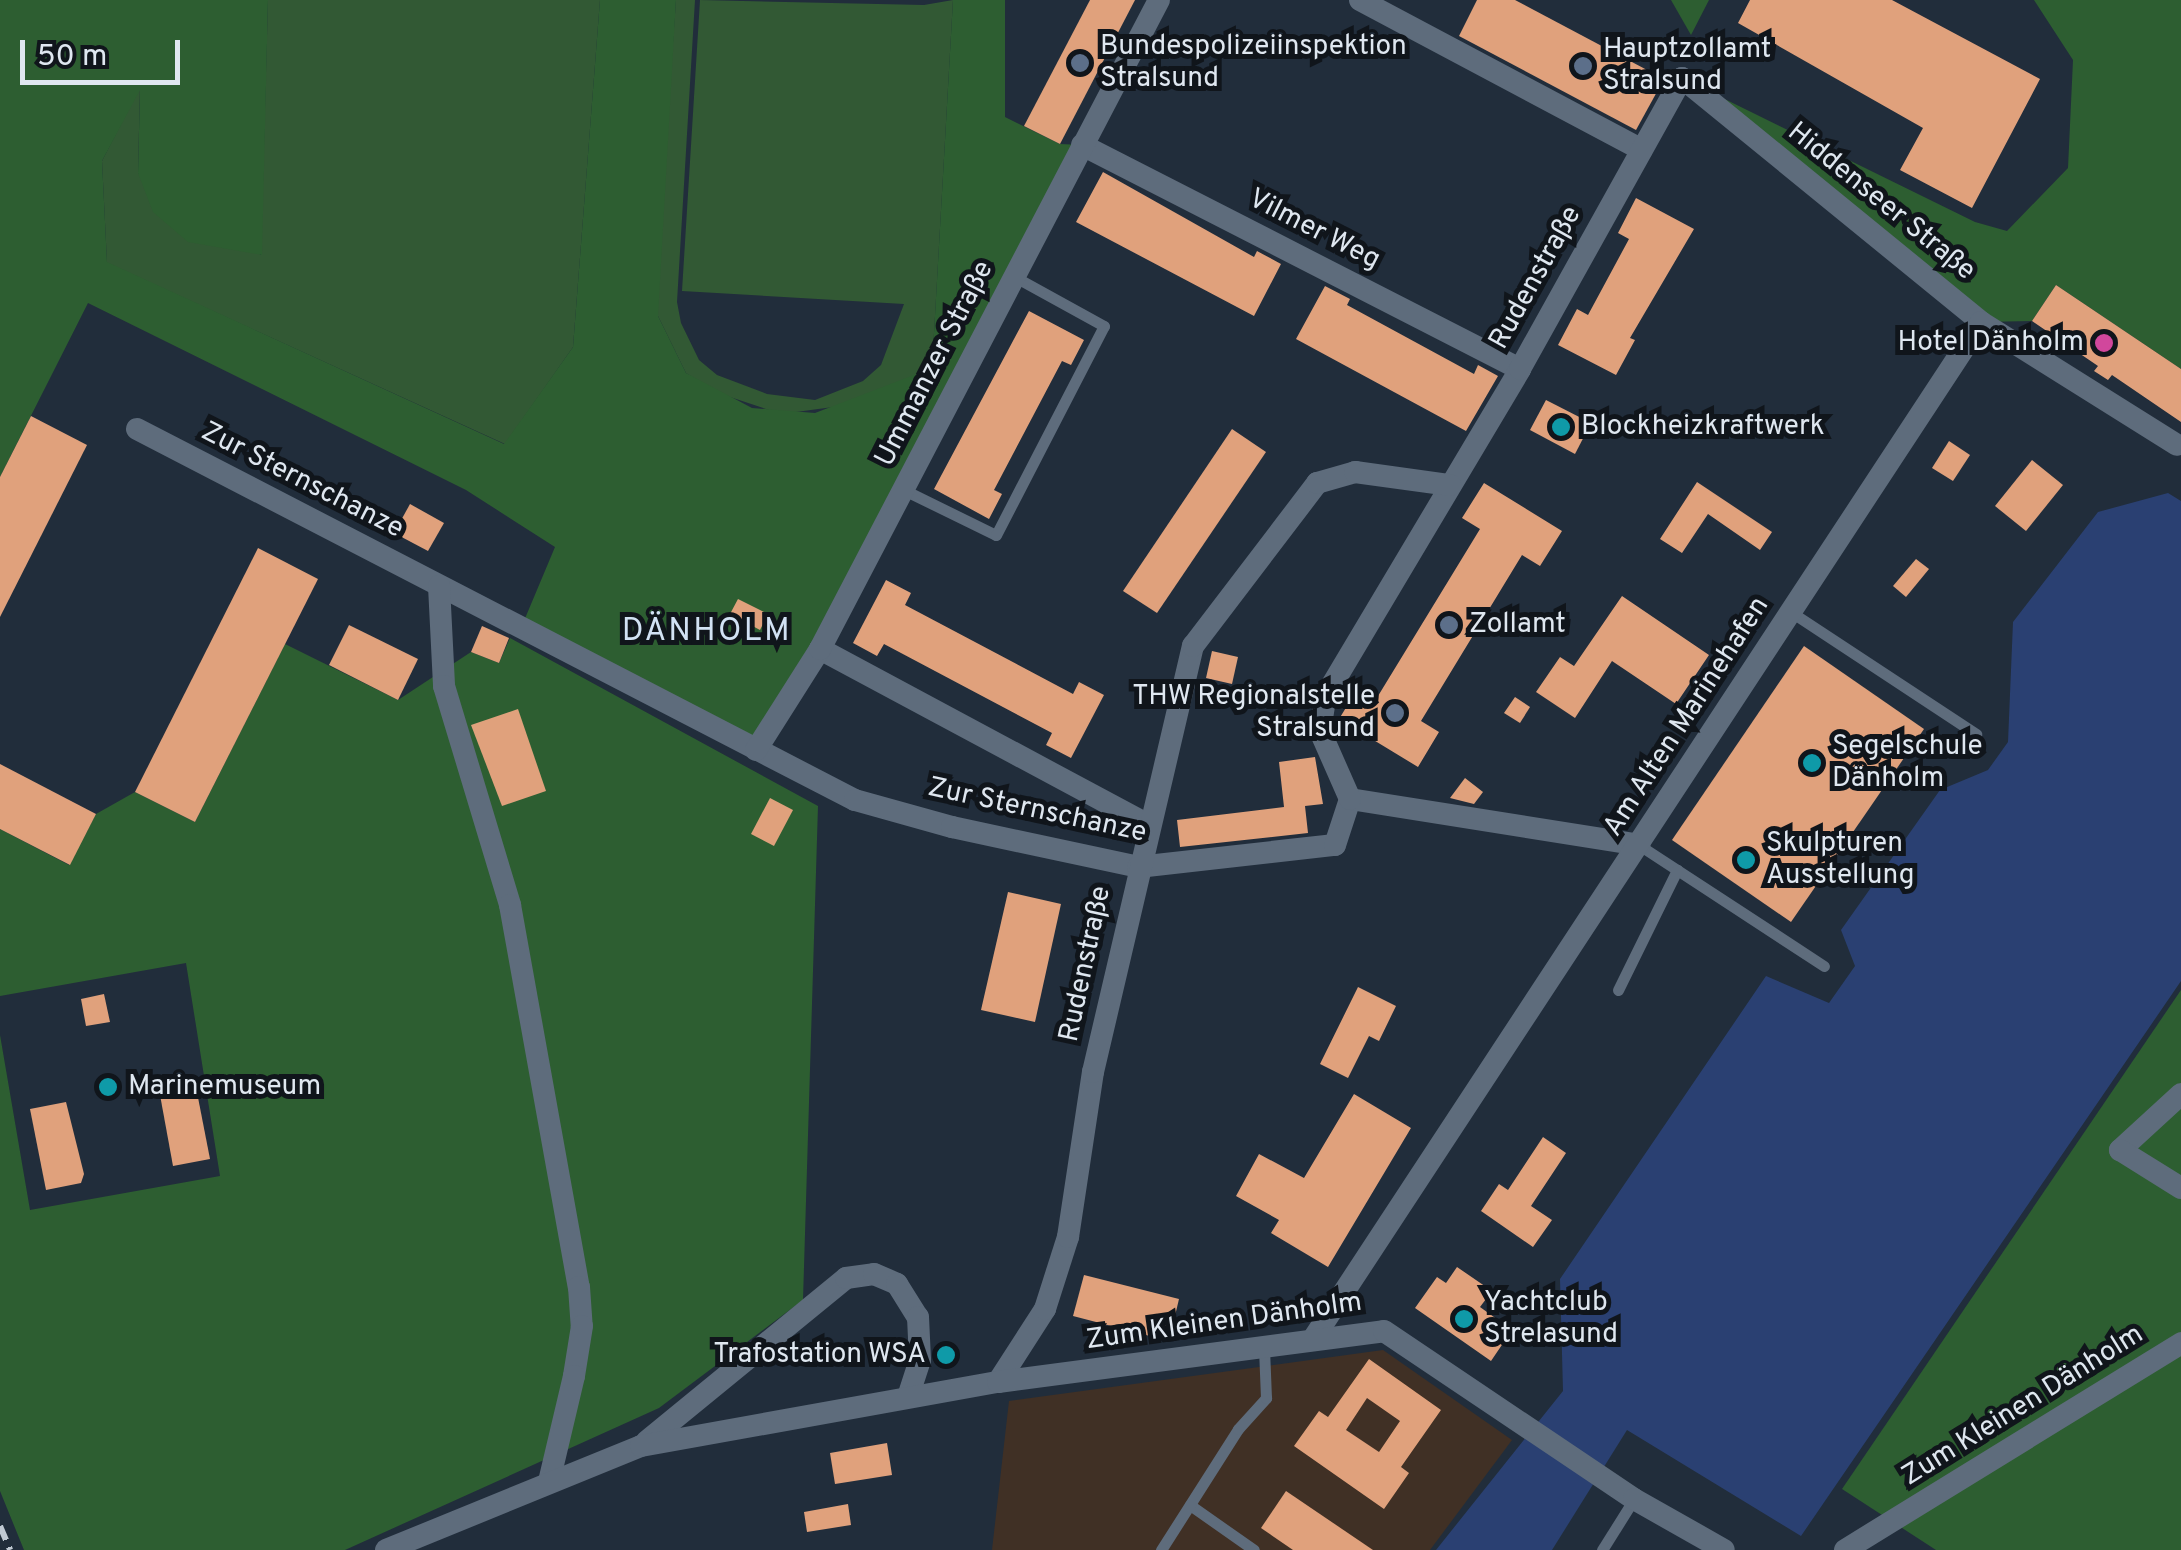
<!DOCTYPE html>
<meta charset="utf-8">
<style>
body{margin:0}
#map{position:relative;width:2181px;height:1550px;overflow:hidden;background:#212d3b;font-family:Overpass,sans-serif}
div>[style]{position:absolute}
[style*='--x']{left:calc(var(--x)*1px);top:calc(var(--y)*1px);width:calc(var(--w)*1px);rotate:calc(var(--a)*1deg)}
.industrial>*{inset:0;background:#403025}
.green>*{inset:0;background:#325934}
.forest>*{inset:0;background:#2d5e31}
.water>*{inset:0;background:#2a4072}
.building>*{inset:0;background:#e0a17c}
.lane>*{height:11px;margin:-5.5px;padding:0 5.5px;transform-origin:5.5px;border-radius:5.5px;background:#5e6c7c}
.street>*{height:22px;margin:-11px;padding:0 11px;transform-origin:11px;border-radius:11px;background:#5e6c7c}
.rail>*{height:6px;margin-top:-3px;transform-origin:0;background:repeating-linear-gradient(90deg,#c0c9d3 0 15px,transparent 0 23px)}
.dots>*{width:28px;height:28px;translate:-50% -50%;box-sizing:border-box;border:5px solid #10151b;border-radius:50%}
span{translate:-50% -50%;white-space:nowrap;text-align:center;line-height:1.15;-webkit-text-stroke:10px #10151b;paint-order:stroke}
.poi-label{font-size:28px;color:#dfe7f0}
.left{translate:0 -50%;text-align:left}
.right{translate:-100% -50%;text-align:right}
.street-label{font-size:28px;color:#dfe7f0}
.quarter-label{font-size:32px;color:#d2e2f4;letter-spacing:2.5px}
.scale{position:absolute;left:20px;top:40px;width:160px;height:45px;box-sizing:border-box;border:5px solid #dfe7f0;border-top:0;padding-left:12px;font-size:30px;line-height:35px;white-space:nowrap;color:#dfe7f0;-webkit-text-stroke:8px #10151b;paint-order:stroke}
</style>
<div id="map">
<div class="industrial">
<i style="clip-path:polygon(1383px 1350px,1512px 1440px,1430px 1550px,992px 1550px,1009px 1401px)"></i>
</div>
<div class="green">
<i style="clip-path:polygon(268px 0,600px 0,573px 347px,505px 444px,107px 263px,102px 161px,140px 87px,138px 173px,261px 255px)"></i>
<i style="clip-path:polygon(676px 0,695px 0,677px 302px,681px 323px,699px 360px,717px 375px,767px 394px,815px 400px,863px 381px,881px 365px,904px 304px,682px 291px,700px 0,924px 5px,953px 0,932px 369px,848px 405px,781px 414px,715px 392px,686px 373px,658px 316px,656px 284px)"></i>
</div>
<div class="forest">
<i style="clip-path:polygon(0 0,268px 0,262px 255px,188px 242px,153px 212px,138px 173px,140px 90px,102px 161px,107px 262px,504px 444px,573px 347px,600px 0,676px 0,658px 316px,686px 373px,752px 408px,815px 413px,932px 368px,953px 0,1005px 0,1005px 117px,1060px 144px,1082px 145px,756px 750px,521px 628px,555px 547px,466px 490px,88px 303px,0 477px)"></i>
<i style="clip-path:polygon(1671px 0,1709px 0,1691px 35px)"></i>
<i style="clip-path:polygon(2034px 0,2181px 0,2181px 369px,2056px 285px,2032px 321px,1981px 322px,1682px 78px,1975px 222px,2007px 231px,2068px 168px,2073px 60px)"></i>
<i style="clip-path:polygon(510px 638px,818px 806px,803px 1300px,659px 1408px,345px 1550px,24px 1550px,0 1491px,0 1035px,30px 1210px,220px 1176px,186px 963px,0 996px,0 829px,69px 865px,96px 814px,135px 792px,195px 822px,285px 644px,398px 700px,471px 652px,499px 663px)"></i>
<i style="clip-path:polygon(2181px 990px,2181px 1550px,1936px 1550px,1842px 1489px)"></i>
</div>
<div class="water">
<i style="clip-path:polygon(2168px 493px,2181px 501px,2181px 981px,1801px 1536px,1627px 1430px,1552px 1550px,1436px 1550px,1563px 1391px,1560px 1279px,1766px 976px,1829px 1003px,1855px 966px,1841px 930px,1940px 790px,1988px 770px,2008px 742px,2013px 622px,2098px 512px)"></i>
</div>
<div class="building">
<i style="clip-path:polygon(1090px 0,1135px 0,1060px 144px,1024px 126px)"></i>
<i style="clip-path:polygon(1477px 0,1515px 0,1664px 79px,1636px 130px,1459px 36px)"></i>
<i style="clip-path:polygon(1750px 0,1892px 0,2040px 79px,1972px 208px,1900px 170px,1923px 128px,1738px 23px)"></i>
<i style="clip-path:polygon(1103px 172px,1254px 257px,1257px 251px,1281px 264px,1254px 316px,1076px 222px)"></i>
<i style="clip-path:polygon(1636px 198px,1694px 229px,1630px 338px,1635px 340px,1616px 375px,1558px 345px,1577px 309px,1588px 315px,1629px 239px,1618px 233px)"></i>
<i style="clip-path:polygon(2056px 285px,2181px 369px,2181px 422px,2112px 375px,2108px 380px,2094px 371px,2098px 366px,2032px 321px)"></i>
<i style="clip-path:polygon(1325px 286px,1350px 299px,1347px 305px,1474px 374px,1478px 365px,1498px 376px,1466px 431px,1296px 339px)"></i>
<i style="clip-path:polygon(1029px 311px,1084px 340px,1071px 365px,1062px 361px,994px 490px,1002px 494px,989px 519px,934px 489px)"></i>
<i style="clip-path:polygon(1546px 400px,1591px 423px,1575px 454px,1530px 430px)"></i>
<i style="clip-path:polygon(31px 416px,87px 445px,0 617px,0 477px)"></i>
<i style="clip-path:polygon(1232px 429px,1266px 452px,1157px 613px,1123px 591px)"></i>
<i style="clip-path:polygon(1949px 441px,1970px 455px,1953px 481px,1932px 468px)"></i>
<i style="clip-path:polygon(2032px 460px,2063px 485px,2026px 531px,1995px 506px)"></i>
<i style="clip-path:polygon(1697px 482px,1772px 532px,1760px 550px,1708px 514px,1682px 553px,1660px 539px)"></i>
<i style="clip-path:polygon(1484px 483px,1562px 531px,1540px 566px,1522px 555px,1421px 721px,1439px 732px,1418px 767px,1339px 719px,1360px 685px,1378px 696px,1480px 529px,1462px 518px)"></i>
<i style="clip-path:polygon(410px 504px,444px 523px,428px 551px,394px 533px)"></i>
<i style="clip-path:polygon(258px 548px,318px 579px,195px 822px,135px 792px)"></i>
<i style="clip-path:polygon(1916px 559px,1929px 569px,1906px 597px,1893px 586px)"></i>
<i style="clip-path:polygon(886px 580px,911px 593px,905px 605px,1073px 694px,1079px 682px,1104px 695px,1071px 758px,1046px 745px,1052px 733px,884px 644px,877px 656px,853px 643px)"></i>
<i style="clip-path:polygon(1622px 596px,1709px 655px,1676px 704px,1612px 661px,1575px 718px,1536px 692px,1560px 657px,1574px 666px)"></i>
<i style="clip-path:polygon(738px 599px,768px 614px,760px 630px,730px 614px)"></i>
<i style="clip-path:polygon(349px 625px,418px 659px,398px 700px,329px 665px)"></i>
<i style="clip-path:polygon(482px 626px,509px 638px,499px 663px,471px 652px)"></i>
<i style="clip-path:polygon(1804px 646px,1924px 729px,1791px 922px,1672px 840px)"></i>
<i style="clip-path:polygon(1212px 651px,1238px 657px,1232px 684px,1206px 678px)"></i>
<i style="clip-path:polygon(1515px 697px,1530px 707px,1520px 723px,1504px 713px)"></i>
<i style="clip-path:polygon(518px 709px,546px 791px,502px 806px,471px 725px)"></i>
<i style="clip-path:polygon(1315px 757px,1323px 804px,1305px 806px,1308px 833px,1180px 847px,1177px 820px,1284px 807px,1279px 762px)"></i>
<i style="clip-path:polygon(0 764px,96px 814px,70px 865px,0 829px)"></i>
<i style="clip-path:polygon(1465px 778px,1483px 792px,1474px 804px,1450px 798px)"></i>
<i style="clip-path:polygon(770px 798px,793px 810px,774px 846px,751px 834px)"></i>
<i style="clip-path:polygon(1008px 892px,1061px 904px,1035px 1022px,981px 1010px)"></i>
<i style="clip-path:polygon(1358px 987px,1396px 1006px,1379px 1041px,1369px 1036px,1348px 1078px,1320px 1064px)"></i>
<i style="clip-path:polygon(104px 994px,110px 1022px,86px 1026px,81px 999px)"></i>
<i style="clip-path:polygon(194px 1077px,210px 1159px,173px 1166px,158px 1084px)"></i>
<i style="clip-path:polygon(1354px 1094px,1411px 1128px,1328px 1267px,1271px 1233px,1279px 1220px,1236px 1196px,1259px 1154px,1304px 1178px)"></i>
<i style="clip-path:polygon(66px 1102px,84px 1174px,81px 1183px,46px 1190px,30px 1109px)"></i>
<i style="clip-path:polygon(1543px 1137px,1566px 1153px,1531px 1206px,1552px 1220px,1533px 1247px,1481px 1211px,1499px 1184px,1508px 1190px)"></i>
<i style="clip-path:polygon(1457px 1267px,1492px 1291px,1480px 1307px,1512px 1330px,1491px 1361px,1415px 1308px,1437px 1277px,1446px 1283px)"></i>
<i style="clip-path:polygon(1084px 1275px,1179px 1299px,1169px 1341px,1073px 1316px)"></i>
<i style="clip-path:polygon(evenodd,1369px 1359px,1441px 1410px,1401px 1467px,1409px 1473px,1384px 1509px,1294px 1446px,1319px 1411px,1328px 1417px,1369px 1359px,1367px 1398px,1400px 1421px,1379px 1452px,1346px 1430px,1367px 1398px)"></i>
<i style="clip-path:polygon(887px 1443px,892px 1475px,835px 1484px,830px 1453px)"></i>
<i style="clip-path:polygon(1286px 1491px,1373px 1550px,1293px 1550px,1261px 1528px)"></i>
<i style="clip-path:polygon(848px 1504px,851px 1525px,807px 1532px,804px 1512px)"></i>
</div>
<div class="lane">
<i style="--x:904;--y:490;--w:102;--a:26.1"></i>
<i style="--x:996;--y:535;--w:235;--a:-62.7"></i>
<i style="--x:1104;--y:326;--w:102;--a:-151.2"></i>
<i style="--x:1791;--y:612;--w:222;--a:33.4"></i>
<i style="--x:1639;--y:845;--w:221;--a:33.2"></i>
<i style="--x:1618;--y:990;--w:134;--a:-63.8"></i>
<i style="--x:1190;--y:1505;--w:78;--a:35.1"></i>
<i style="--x:1161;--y:1550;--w:143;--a:-57.5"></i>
<i style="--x:1238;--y:1429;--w:42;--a:-47.9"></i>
<i style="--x:1266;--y:1398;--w:49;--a:-92.3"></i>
<i style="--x:1602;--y:1550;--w:60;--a:-57.9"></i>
</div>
<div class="street">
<i style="--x:1360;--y:0;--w:319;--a:28"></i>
<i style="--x:1082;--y:145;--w:492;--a:27.1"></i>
<i style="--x:137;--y:429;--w:808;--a:27.33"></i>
<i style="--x:855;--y:800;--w:101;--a:15.6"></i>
<i style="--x:952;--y:827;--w:190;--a:12.1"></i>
<i style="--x:1138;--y:867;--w:198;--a:-6.4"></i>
<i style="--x:1335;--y:845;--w:48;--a:-71.9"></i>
<i style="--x:1350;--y:799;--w:293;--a:9"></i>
<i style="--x:439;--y:586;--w:100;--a:87.1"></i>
<i style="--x:444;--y:686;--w:229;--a:73.2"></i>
<i style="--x:510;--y:905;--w:388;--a:79.8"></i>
<i style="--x:579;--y:1287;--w:39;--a:86"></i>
<i style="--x:582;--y:1326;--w:51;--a:99.1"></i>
<i style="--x:574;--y:1376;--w:109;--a:103.3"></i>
<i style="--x:820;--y:649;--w:371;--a:28.2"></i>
<i style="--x:756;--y:750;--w:120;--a:-57.6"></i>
<i style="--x:820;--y:649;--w:732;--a:-62.42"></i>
<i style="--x:1350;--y:799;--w:74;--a:-113.8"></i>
<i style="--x:1320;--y:731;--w:36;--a:-81"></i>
<i style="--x:1326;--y:695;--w:379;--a:-59.2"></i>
<i style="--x:1520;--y:369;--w:333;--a:-60.9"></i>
<i style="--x:1682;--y:78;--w:386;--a:39.2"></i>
<i style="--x:2181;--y:1094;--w:83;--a:137.4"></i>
<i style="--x:2120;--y:1150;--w:72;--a:31.9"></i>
<i style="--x:1315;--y:1336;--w:1213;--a:-56.7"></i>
<i style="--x:1981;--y:322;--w:231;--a:32.1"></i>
<i style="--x:998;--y:1382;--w:87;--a:-57.2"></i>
<i style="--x:1045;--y:1309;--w:76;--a:-72.3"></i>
<i style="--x:1068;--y:1237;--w:167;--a:-81.4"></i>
<i style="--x:1093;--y:1072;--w:438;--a:-76.8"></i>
<i style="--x:1193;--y:646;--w:205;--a:-52.7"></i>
<i style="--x:1317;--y:483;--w:40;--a:-16"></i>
<i style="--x:1355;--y:472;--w:96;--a:7.8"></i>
<i style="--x:647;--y:1441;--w:257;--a:-39.3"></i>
<i style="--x:846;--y:1278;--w:28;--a:-8"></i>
<i style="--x:874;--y:1274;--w:25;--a:23"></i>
<i style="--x:897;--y:1284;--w:39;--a:58"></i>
<i style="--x:918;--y:1317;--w:43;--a:87.3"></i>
<i style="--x:920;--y:1360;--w:39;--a:108"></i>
<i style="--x:386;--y:1550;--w:275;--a:-22.2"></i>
<i style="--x:641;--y:1446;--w:363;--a:-10.2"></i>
<i style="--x:998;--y:1382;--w:389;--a:-7.5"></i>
<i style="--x:1384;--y:1331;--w:301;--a:33.9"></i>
<i style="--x:1634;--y:1499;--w:103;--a:29.5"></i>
<i style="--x:1845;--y:1550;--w:395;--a:-31.6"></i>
</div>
<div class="rail">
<i style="--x:0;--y:1526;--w:26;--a:67"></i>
</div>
<div class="dots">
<i style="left:1080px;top:63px;background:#5c6f8a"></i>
<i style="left:1583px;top:66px;background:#5c6f8a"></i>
<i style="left:2104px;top:343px;background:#d1479c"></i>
<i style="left:1561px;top:427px;background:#0f9aa8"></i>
<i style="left:1449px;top:625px;background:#5c6f8a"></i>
<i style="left:1395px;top:713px;background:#5c6f8a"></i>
<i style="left:1812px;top:763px;background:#0f9aa8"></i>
<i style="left:1746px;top:860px;background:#0f9aa8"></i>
<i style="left:108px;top:1087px;background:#0f9aa8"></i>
<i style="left:1464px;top:1319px;background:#0f9aa8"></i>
<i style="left:946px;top:1355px;background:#0f9aa8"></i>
</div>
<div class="poi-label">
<span class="left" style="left:1100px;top:63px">Bundespolizeiinspektion<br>Stralsund</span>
<span class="left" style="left:1603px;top:66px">Hauptzollamt<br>Stralsund</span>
<span class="right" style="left:2084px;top:343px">Hotel Dänholm</span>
<span class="left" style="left:1581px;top:427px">Blockheizkraftwerk</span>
<span class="left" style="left:1469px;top:625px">Zollamt</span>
<span class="right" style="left:1375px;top:713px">THW Regionalstelle<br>Stralsund</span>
<span class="left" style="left:1832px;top:763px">Segelschule<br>Dänholm</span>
<span class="left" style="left:1766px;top:860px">Skulpturen<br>Ausstellung</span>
<span class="left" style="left:128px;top:1087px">Marinemuseum</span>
<span class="left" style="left:1484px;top:1319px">Yachtclub<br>Strelasund</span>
<span class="right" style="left:926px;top:1355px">Trafostation WSA</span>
</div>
<div class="street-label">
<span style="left:1881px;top:202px;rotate:39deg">Hiddenseer Straße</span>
<span style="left:1314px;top:230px;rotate:27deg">Vilmer Weg</span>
<span style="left:1536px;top:278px;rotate:-61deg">Rudenstraße</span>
<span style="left:935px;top:364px;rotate:-63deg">Ummanzer Straße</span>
<span style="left:302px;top:481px;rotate:27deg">Zur Sternschanze</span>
<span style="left:1687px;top:717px;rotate:-57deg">Am Alten Marinehafen</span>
<span style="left:1037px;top:811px;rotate:12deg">Zur Sternschanze</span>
<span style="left:1086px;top:964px;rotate:-78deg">Rudenstraße</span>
<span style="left:1224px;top:1322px;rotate:-8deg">Zum Kleinen Dänholm</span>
<span style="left:2023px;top:1406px;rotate:-32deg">Zum Kleinen Dänholm</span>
</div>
<div class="quarter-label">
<span style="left:707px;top:632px">DÄNHOLM</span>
</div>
<div class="scale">50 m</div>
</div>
